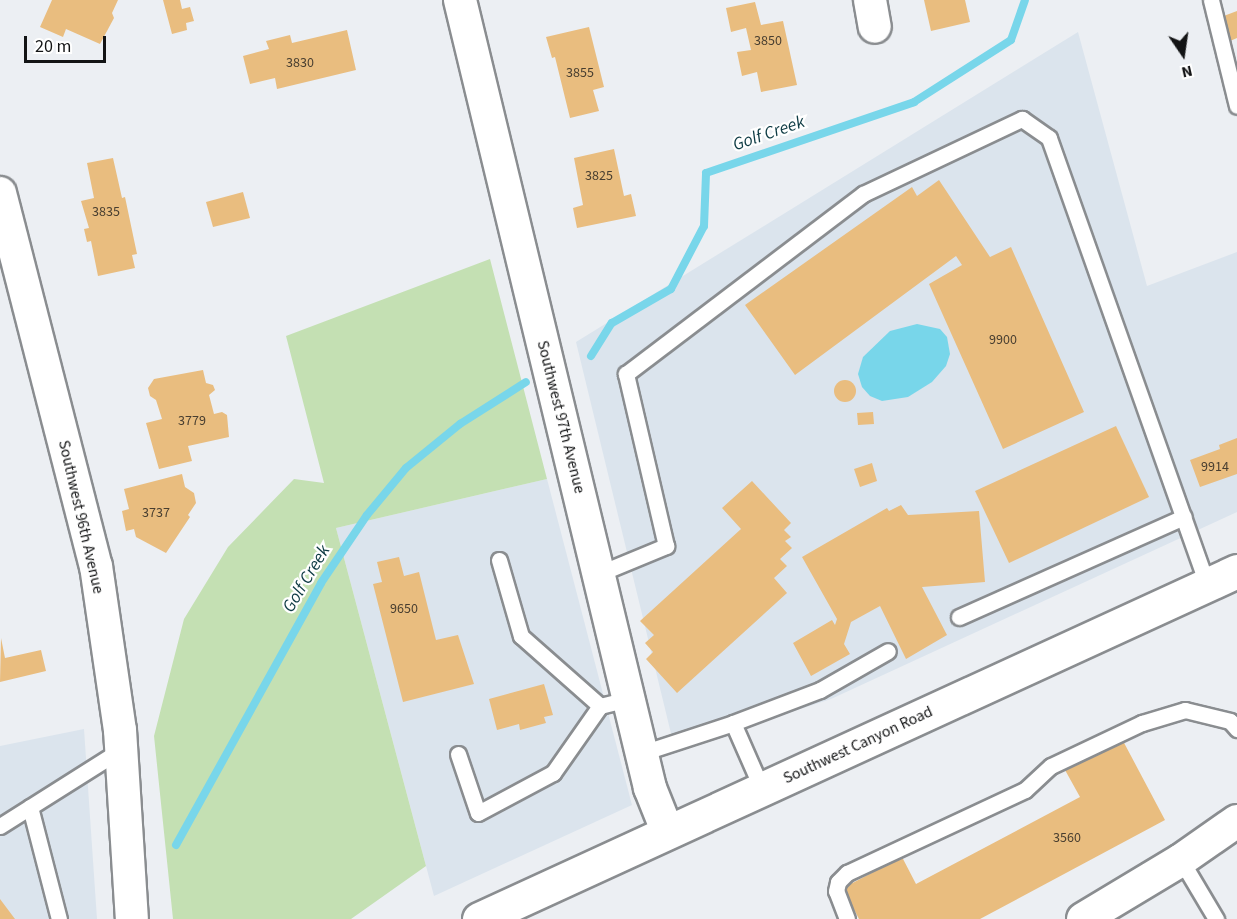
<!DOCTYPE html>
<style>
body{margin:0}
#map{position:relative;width:1237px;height:919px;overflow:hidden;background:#eceff3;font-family:"Source Sans 3",sans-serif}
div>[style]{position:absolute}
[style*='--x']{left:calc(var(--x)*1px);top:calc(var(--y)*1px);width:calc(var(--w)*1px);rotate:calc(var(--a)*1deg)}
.built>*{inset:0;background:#dbe4ed}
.green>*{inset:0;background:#c4e0b3}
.water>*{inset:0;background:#78d6ea}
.stream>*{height:8px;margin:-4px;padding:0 4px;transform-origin:4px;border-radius:4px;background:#78d6ea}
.building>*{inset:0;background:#e9bd7f}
.round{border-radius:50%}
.roads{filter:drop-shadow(2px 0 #8a8d90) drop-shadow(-2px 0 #8a8d90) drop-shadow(0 2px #8a8d90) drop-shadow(0 -2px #8a8d90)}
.lane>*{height:15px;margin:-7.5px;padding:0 7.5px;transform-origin:7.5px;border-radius:7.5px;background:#fff}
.street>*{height:32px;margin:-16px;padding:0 16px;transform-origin:16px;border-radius:16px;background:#fff}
.secondary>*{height:33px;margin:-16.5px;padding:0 16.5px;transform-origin:16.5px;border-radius:16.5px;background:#fff}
span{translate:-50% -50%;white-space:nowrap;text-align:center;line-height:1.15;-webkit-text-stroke:4.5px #fff;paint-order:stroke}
.number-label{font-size:14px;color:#483e30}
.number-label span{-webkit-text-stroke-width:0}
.street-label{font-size:16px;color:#131415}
.water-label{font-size:18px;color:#0e3b44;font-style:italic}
.north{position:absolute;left:1153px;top:24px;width:60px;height:60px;-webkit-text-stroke:4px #fff;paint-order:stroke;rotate:167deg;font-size:16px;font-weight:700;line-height:24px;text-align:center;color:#131415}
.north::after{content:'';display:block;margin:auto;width:21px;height:27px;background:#131415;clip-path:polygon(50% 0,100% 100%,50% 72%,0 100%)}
.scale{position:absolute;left:24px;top:36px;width:82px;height:27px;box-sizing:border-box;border:3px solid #131415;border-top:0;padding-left:8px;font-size:18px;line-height:21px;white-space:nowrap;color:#131415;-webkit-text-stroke:4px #fff;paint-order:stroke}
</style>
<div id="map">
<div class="built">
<i style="clip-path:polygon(1078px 32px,1147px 286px,1237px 252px,1237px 512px,831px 699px,675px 750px,576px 342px)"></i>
<i style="clip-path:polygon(547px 479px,632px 805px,434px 896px,336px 528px)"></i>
<i style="clip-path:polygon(84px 729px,97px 919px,0 919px,0 746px)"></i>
</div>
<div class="green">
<i style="clip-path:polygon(490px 259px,547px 479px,336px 528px,426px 866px,351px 919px,173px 919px,154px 736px,184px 619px,228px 547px,294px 479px,324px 483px,286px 336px)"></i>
</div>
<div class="water">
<i style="clip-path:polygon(917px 324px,940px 329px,947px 337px,950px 354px,946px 366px,932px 382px,908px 397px,882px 401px,870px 396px,862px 387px,858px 374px,863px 357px,890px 331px)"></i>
</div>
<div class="stream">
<i style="--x:591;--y:356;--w:39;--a:-58"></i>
<i style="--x:612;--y:323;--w:68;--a:-30"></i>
<i style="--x:671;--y:289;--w:71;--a:-62.4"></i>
<i style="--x:704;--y:226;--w:53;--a:-87.8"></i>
<i style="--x:706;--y:173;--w:220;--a:-18.8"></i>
<i style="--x:914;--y:102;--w:115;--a:-32.6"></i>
<i style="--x:1011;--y:40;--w:42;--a:-70.7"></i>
<i style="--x:176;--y:845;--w:299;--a:-61"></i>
<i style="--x:321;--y:583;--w:82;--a:-55.9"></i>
<i style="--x:367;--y:515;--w:61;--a:-50.3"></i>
<i style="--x:406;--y:468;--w:70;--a:-39.2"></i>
<i style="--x:460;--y:424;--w:78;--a:-32.5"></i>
</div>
<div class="building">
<i style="clip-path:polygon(52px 0,118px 0,112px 13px,114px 18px,100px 44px,66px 29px,63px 37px,40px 27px)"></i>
<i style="clip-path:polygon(163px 0,180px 0,182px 9px,190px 7px,194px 21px,186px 23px,187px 30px,172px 34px)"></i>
<i style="clip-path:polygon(924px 0,965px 0,970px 22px,931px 31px)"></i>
<i style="clip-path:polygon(755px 2px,761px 25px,783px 21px,797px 85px,761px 92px,757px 72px,742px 76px,737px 52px,751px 50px,746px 28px,731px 32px,726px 8px)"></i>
<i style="clip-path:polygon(1237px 11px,1237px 38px,1230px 41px,1221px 17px)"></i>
<i style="clip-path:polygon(589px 27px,604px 87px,593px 90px,599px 111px,570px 118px,555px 57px,552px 58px,546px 37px)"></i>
<i style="clip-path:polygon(347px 30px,356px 70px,277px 89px,275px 78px,250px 84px,243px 56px,269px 49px,266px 41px,290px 35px,292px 43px)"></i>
<i style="clip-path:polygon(614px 149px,624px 196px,631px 194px,636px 216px,577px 228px,573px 208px,583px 205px,574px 158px)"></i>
<i style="clip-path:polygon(113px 158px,122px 198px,125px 197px,137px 254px,132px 255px,135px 268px,98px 276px,91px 241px,87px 242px,84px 229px,89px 228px,81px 201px,94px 198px,87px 163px)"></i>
<i style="clip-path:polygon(939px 180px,990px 257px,1011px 247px,1084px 412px,1003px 449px,929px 284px,962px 265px,956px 256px,795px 375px,745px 305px,912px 187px,917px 196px)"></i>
<i style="clip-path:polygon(243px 192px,250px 218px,213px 227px,206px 202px)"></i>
<i style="clip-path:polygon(203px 370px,206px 383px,213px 385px,215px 390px,209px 395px,214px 414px,222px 412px,227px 415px,229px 437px,188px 446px,192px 461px,159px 469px,146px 423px,162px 419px,156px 400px,150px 396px,148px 388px,154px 379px)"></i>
<i class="round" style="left:834px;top:380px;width:22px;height:22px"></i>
<i style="clip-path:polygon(873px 412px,874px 424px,858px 425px,857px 413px)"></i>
<i style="clip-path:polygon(1116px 426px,1149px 497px,1009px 563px,975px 491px)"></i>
<i style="clip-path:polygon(1237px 438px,1237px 474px,1200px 487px,1190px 460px,1220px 449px,1219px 445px)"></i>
<i style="clip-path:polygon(872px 463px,877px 481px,860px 487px,854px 469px)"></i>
<i style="clip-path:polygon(182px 474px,185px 487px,194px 493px,196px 503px,188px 515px,190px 517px,166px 553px,136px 537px,134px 529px,126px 531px,122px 511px,129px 509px,124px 489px)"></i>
<i style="clip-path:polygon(752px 481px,791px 523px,784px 530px,791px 537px,785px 541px,792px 548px,780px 559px,787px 566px,774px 578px,787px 593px,677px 693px,646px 659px,653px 652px,645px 643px,654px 635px,640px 621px,741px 529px,722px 508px)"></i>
<i style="clip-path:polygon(901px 505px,908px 515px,979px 511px,985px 582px,922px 587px,947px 635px,906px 659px,880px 606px,851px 622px,844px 644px,850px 654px,811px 676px,793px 643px,832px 620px,835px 625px,837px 619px,802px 557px,887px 508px,889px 511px)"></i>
<i style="clip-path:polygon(399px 557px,404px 576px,419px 572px,436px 640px,458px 635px,474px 684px,403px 702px,373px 584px,382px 582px,377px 562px)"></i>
<i style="clip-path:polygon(1px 638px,5px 658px,41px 650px,46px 671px,0 682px)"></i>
<i style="clip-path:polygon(544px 684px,553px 715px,544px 717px,546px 723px,520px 730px,519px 724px,497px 730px,489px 699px)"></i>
<i style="clip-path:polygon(1122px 739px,1165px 820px,980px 919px,859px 919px,843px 888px,902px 857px,916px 884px,1080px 797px,1065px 770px)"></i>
<i style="clip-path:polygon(0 899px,15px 919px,0 919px)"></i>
</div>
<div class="roads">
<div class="lane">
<i style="--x:1211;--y:0;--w:109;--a:76.2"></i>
<i style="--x:499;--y:560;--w:79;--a:73.9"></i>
<i style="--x:521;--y:636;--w:106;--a:41.5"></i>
<i style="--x:598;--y:574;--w:74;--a:-22.4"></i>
<i style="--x:666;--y:546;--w:177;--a:-103.1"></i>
<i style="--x:626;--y:374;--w:298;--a:-37.2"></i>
<i style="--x:863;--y:194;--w:176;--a:-25.3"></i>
<i style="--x:1022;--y:119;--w:33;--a:35"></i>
<i style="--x:1049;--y:138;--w:473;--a:70.5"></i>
<i style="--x:959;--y:617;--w:246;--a:-24"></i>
<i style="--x:733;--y:723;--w:93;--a:-20.8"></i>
<i style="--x:820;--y:690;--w:78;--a:-29.8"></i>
<i style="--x:642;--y:753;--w:96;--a:-18.2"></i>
<i style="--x:733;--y:723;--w:72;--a:66.3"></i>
<i style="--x:458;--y:754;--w:62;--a:71.3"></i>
<i style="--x:478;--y:813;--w:85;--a:-28.1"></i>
<i style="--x:553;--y:773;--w:82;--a:-55"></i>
<i style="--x:600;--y:706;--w:29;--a:-14"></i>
<i style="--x:30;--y:807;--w:116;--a:75.5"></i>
<i style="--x:0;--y:826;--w:144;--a:-32.3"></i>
<i style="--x:1181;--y:860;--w:69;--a:59.3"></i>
<i style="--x:847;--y:919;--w:30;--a:-111"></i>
<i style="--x:836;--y:891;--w:9;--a:-77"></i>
<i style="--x:838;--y:882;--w:13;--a:-45"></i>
<i style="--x:847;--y:873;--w:196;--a:-25"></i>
<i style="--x:1025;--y:790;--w:35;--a:-43"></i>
<i style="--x:1051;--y:766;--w:101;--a:-25.3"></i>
<i style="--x:1142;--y:723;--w:45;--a:-16.8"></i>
<i style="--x:1185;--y:710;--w:46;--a:13.7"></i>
<i style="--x:1230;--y:721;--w:11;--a:49"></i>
</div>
<div class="street">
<i style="--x:460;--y:0;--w:811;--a:76.44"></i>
<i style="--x:650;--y:788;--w:48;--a:68.2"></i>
<i style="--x:870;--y:0;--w:27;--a:80"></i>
<i style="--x:0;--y:193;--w:385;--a:75.6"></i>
<i style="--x:96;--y:566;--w:166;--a:81.7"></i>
<i style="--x:120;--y:730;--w:189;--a:86.4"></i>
<i style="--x:1083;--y:919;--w:114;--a:-31"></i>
<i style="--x:1181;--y:860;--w:68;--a:-34.9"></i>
</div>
<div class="secondary">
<i style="--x:479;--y:919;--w:834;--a:-24.66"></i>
</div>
</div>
<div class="number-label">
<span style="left:768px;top:41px">3850</span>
<span style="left:300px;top:63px">3830</span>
<span style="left:580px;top:73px">3855</span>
<span style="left:599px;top:176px">3825</span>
<span style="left:106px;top:212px">3835</span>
<span style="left:1003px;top:340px">9900</span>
<span style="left:192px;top:421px">3779</span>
<span style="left:1215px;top:467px">9914</span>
<span style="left:156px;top:513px">3737</span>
<span style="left:404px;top:609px">9650</span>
<span style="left:1067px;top:838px">3560</span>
</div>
<div class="street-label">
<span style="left:561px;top:417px;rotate:76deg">Southwest 97th Avenue</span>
<span style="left:81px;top:517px;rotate:77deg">Southwest 96th Avenue</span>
<span style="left:858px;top:745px;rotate:-25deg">Southwest Canyon Road</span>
</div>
<div class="water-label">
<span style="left:769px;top:134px;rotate:-19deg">Golf Creek</span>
<span style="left:307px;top:579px;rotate:-59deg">Golf Creek</span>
</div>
<div class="north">N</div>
<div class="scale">20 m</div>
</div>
